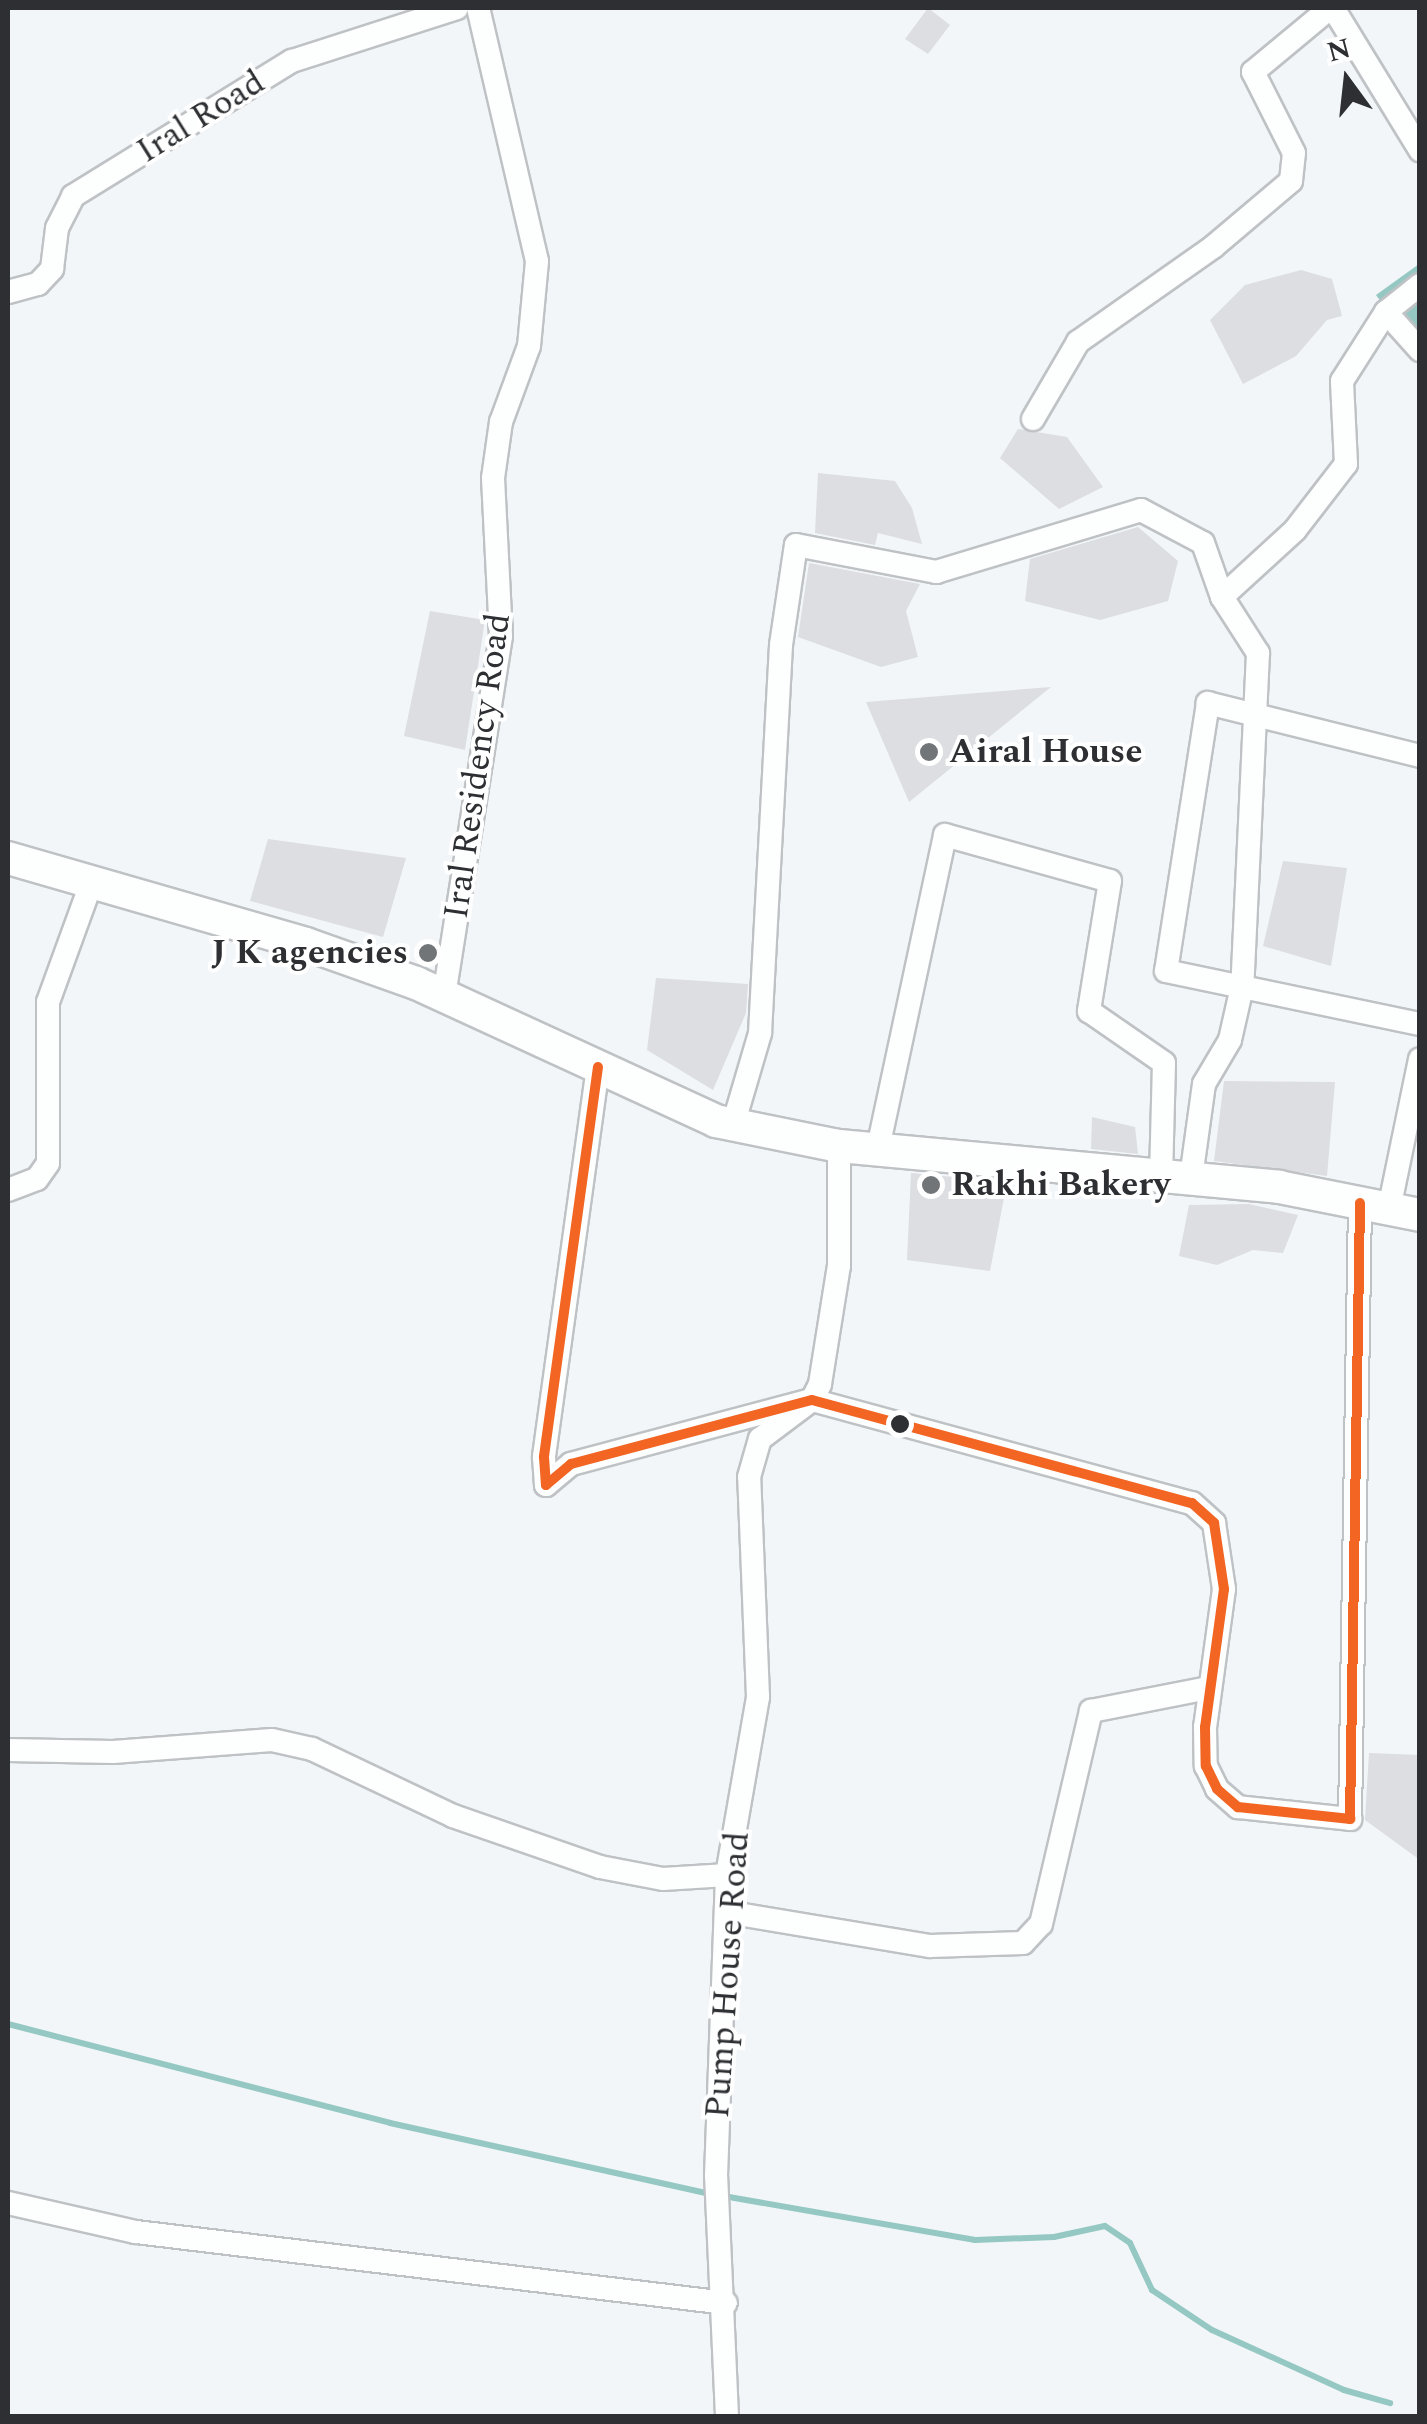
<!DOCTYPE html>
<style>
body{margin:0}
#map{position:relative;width:1427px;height:2424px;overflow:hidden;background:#f2f6f9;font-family:Spectral,serif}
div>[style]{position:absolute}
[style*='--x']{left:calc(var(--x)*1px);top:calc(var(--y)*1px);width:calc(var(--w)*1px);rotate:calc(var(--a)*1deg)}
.water>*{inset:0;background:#95c8c2}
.stream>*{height:6px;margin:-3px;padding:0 3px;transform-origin:3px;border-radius:3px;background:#95c8c2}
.building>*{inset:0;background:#dcdee1}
.roads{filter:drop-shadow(2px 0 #bfc2c5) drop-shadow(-2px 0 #bfc2c5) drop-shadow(0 2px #bfc2c5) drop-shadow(0 -2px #bfc2c5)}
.minor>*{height:22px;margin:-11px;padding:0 11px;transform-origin:11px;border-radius:11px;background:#fdfefe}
.secondary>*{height:32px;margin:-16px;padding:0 16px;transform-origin:16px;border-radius:16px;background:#fdfefe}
.bus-1>*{height:10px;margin:-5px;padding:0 5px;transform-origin:5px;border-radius:5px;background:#f26522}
.dots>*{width:28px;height:28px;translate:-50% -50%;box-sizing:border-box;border:5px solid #fff;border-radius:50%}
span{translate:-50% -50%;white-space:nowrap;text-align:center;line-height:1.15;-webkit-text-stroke:8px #fff;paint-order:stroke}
.street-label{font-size:35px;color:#2d2f32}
.poi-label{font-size:35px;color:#2d2f32;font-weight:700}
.left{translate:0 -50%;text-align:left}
.right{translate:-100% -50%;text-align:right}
.frame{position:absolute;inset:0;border:10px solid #2d2f32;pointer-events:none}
.north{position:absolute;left:1297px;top:30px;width:100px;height:100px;-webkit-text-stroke:8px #fff;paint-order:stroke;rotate:345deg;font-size:28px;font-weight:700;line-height:40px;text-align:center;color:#2d2f32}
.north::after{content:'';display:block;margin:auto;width:35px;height:45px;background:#2d2f32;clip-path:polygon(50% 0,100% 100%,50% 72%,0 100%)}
</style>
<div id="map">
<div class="water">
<i style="clip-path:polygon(1419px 264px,1419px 355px,1376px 295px)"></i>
</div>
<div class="stream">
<i style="--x:8;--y:2024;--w:395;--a:14.5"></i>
<i style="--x:390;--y:2123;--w:327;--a:12.5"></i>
<i style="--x:729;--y:2197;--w:250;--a:9.9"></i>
<i style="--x:975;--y:2240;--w:79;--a:-2.2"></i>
<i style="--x:1054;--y:2237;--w:52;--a:-12.2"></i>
<i style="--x:1105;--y:2226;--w:30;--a:34"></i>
<i style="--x:1130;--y:2243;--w:52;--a:64.9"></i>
<i style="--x:1152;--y:2290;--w:72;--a:33.7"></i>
<i style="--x:1212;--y:2330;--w:145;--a:24.4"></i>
<i style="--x:1344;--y:2390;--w:48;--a:15.8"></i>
</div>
<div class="building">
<i style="clip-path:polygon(928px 8px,950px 25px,928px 54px,905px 39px)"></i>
<i style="clip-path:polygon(1301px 270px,1332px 279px,1342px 316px,1327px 320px,1296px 356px,1243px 384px,1210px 320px,1245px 285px)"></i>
<i style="clip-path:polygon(1018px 429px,1067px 437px,1103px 487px,1059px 509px,1000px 458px)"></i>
<i style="clip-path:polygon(818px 473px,895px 481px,912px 508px,922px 544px,878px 533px,875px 545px,815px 533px)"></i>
<i style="clip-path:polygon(1138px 527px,1178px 561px,1168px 601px,1100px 620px,1025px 601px,1030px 559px)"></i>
<i style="clip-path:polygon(809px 563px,920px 584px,906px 611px,918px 657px,881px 667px,798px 637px)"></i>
<i style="clip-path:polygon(430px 611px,485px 620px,465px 750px,404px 736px)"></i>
<i style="clip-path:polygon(1051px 687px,909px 802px,866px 702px)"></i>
<i style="clip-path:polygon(268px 839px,406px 858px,383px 937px,250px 901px)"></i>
<i style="clip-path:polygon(1283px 861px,1347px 868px,1331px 966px,1263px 946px)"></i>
<i style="clip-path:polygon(656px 978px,748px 984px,746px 1013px,713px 1090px,647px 1050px)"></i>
<i style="clip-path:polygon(1224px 1081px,1335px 1082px,1327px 1176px,1214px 1161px)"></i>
<i style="clip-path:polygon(1092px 1117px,1135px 1127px,1138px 1154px,1091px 1149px)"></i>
<i style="clip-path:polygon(911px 1173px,1007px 1182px,990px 1271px,907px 1260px)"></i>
<i style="clip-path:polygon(1249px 1204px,1298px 1215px,1283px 1253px,1253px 1250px,1217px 1265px,1179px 1256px,1189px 1205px)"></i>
<i style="clip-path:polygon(1369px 1753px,1420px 1755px,1420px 1860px,1365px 1820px)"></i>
</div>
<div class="roads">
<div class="minor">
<i style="--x:1333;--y:8;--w:167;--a:58.5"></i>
<i style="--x:8;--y:292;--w:31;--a:-15"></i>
<i style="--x:38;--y:284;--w:21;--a:-47"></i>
<i style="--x:52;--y:269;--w:41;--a:-83"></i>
<i style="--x:57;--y:228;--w:36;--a:-63"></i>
<i style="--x:73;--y:196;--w:257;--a:-31.7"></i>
<i style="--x:292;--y:61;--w:173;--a:-17.8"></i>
<i style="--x:1386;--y:312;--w:51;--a:48.2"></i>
<i style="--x:1033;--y:419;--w:89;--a:-59.7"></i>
<i style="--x:1078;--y:342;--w:165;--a:-35.1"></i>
<i style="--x:1213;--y:247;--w:102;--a:-40.2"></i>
<i style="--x:1291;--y:181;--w:28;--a:-84"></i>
<i style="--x:1294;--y:153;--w:91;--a:-116.8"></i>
<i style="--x:1253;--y:72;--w:100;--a:-39.7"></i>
<i style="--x:1222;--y:597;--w:99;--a:-42.5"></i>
<i style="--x:1295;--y:530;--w:83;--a:-52.3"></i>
<i style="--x:1346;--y:464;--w:83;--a:-92.8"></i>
<i style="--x:1342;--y:381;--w:82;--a:-57.5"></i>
<i style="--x:1386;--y:312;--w:43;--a:-38.5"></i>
<i style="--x:1420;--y:756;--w:219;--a:-166"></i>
<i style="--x:1208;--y:703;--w:271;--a:98.9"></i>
<i style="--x:1166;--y:971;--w:259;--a:11.8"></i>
<i style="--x:444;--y:996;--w:364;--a:-81"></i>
<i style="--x:501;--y:636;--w:158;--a:-92.9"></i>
<i style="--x:493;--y:478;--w:57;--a:-81.9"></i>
<i style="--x:501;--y:422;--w:81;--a:-69.8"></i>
<i style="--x:529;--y:346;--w:85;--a:-84.6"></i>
<i style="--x:537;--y:261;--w:260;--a:-103.1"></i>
<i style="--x:598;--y:1067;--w:394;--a:97.9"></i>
<i style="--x:544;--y:1457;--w:28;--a:86"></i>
<i style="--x:546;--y:1485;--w:33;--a:-40"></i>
<i style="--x:571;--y:1464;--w:249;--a:-14.9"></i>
<i style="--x:812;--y:1400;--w:394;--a:15.2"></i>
<i style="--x:1192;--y:1503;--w:30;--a:42"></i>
<i style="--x:1214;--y:1523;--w:67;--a:81.4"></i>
<i style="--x:1224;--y:1589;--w:139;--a:97.8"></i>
<i style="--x:1205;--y:1727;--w:39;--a:89"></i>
<i style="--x:1206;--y:1766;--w:25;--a:64"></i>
<i style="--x:1217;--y:1789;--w:28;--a:41"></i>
<i style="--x:1238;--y:1807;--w:113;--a:6.1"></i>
<i style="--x:1350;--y:1819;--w:616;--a:-89.07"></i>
<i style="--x:733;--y:1125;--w:96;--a:-73.6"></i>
<i style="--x:760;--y:1033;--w:389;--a:-86.9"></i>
<i style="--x:781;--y:645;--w:101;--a:-81.5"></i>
<i style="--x:796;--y:545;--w:143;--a:10.9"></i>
<i style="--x:936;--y:572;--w:214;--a:-16.8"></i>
<i style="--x:1141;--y:510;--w:70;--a:28"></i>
<i style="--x:1203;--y:543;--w:57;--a:70.6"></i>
<i style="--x:1222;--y:597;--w:67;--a:57.3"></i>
<i style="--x:1258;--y:653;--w:334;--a:92.7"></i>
<i style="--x:1242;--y:987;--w:54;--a:102.8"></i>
<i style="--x:1230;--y:1040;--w:51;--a:120.6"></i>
<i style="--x:1204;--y:1084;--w:95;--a:97.9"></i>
<i style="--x:878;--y:1148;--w:320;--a:-77.9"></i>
<i style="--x:945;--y:835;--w:171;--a:15.6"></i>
<i style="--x:1110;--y:881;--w:132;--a:99.2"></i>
<i style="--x:1089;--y:1011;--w:91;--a:34.7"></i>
<i style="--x:1164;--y:1063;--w:112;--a:91.5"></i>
<i style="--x:8;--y:1190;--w:31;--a:-21"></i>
<i style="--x:37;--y:1179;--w:19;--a:-55"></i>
<i style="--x:48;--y:1163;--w:161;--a:-90"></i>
<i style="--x:48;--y:1002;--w:126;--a:-70"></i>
<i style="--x:1389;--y:1209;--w:153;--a:-78.3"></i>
<i style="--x:8;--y:1750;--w:105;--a:1.1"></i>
<i style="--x:113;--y:1752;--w:159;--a:-4.3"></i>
<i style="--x:272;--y:1740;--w:41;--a:12.7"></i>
<i style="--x:312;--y:1749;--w:156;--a:25.4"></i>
<i style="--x:453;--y:1816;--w:156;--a:19.1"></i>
<i style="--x:600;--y:1867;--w:64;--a:10.8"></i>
<i style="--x:663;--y:1879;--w:64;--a:-3.6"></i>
<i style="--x:726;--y:1912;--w:207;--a:9.5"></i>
<i style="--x:930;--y:1946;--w:93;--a:-1.8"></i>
<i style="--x:1023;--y:1943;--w:26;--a:-47"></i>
<i style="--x:1041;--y:1924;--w:219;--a:-76.8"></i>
<i style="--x:1091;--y:1711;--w:119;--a:-11.1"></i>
<i style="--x:8;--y:2203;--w:131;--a:12.8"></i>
<i style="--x:136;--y:2232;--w:594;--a:6.86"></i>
<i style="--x:727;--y:2416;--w:240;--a:-92.6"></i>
<i style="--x:716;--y:2176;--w:301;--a:-87.9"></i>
<i style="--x:727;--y:1875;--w:181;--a:-80.1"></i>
<i style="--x:758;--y:1697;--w:220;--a:-92.3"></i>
<i style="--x:749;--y:1477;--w:40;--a:-74"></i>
<i style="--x:760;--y:1439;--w:65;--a:-36.9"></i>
<i style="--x:812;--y:1400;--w:18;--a:-63"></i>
<i style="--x:820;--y:1384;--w:120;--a:-80.9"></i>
<i style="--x:839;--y:1266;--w:120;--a:-90"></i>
</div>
<div class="secondary">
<i style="--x:8;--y:858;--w:310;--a:16.1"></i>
<i style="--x:306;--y:944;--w:117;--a:19.5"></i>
<i style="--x:416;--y:983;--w:330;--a:24.7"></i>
<i style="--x:716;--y:1121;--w:126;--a:11.5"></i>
<i style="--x:839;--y:1146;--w:442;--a:5.3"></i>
<i style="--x:1279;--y:1187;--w:144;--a:11.2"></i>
</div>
</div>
<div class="bus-1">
<i style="--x:598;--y:1067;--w:394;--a:97.9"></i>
<i style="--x:544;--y:1457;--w:28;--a:86"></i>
<i style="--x:546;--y:1485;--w:33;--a:-40"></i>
<i style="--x:571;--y:1464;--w:249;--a:-14.9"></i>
<i style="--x:812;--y:1400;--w:394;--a:15.2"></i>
<i style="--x:1192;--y:1503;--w:30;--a:42"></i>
<i style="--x:1214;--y:1523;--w:67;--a:81.4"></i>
<i style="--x:1224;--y:1589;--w:139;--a:97.8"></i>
<i style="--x:1205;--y:1727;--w:39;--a:89"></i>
<i style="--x:1206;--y:1766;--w:25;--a:64"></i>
<i style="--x:1217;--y:1789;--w:28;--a:41"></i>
<i style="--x:1238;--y:1807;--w:113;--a:6.1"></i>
<i style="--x:1350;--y:1819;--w:616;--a:-89.07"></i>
</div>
<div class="dots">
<i style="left:929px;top:752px;background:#727578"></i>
<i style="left:428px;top:953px;background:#727578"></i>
<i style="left:931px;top:1185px;background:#727578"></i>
<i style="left:900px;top:1424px;background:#2d2f32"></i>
</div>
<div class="street-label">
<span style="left:201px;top:117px;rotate:-32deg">Iral Road</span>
<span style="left:478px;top:766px;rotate:-82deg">Iral Residency Road</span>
<span style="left:728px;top:1975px;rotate:-86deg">Pump House Road</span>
</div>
<div class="poi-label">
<span class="left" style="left:949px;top:752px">Airal House</span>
<span class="right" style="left:408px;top:953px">J K agencies</span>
<span class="left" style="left:951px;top:1185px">Rakhi Bakery</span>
</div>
<div class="frame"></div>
<div class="north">N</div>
</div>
